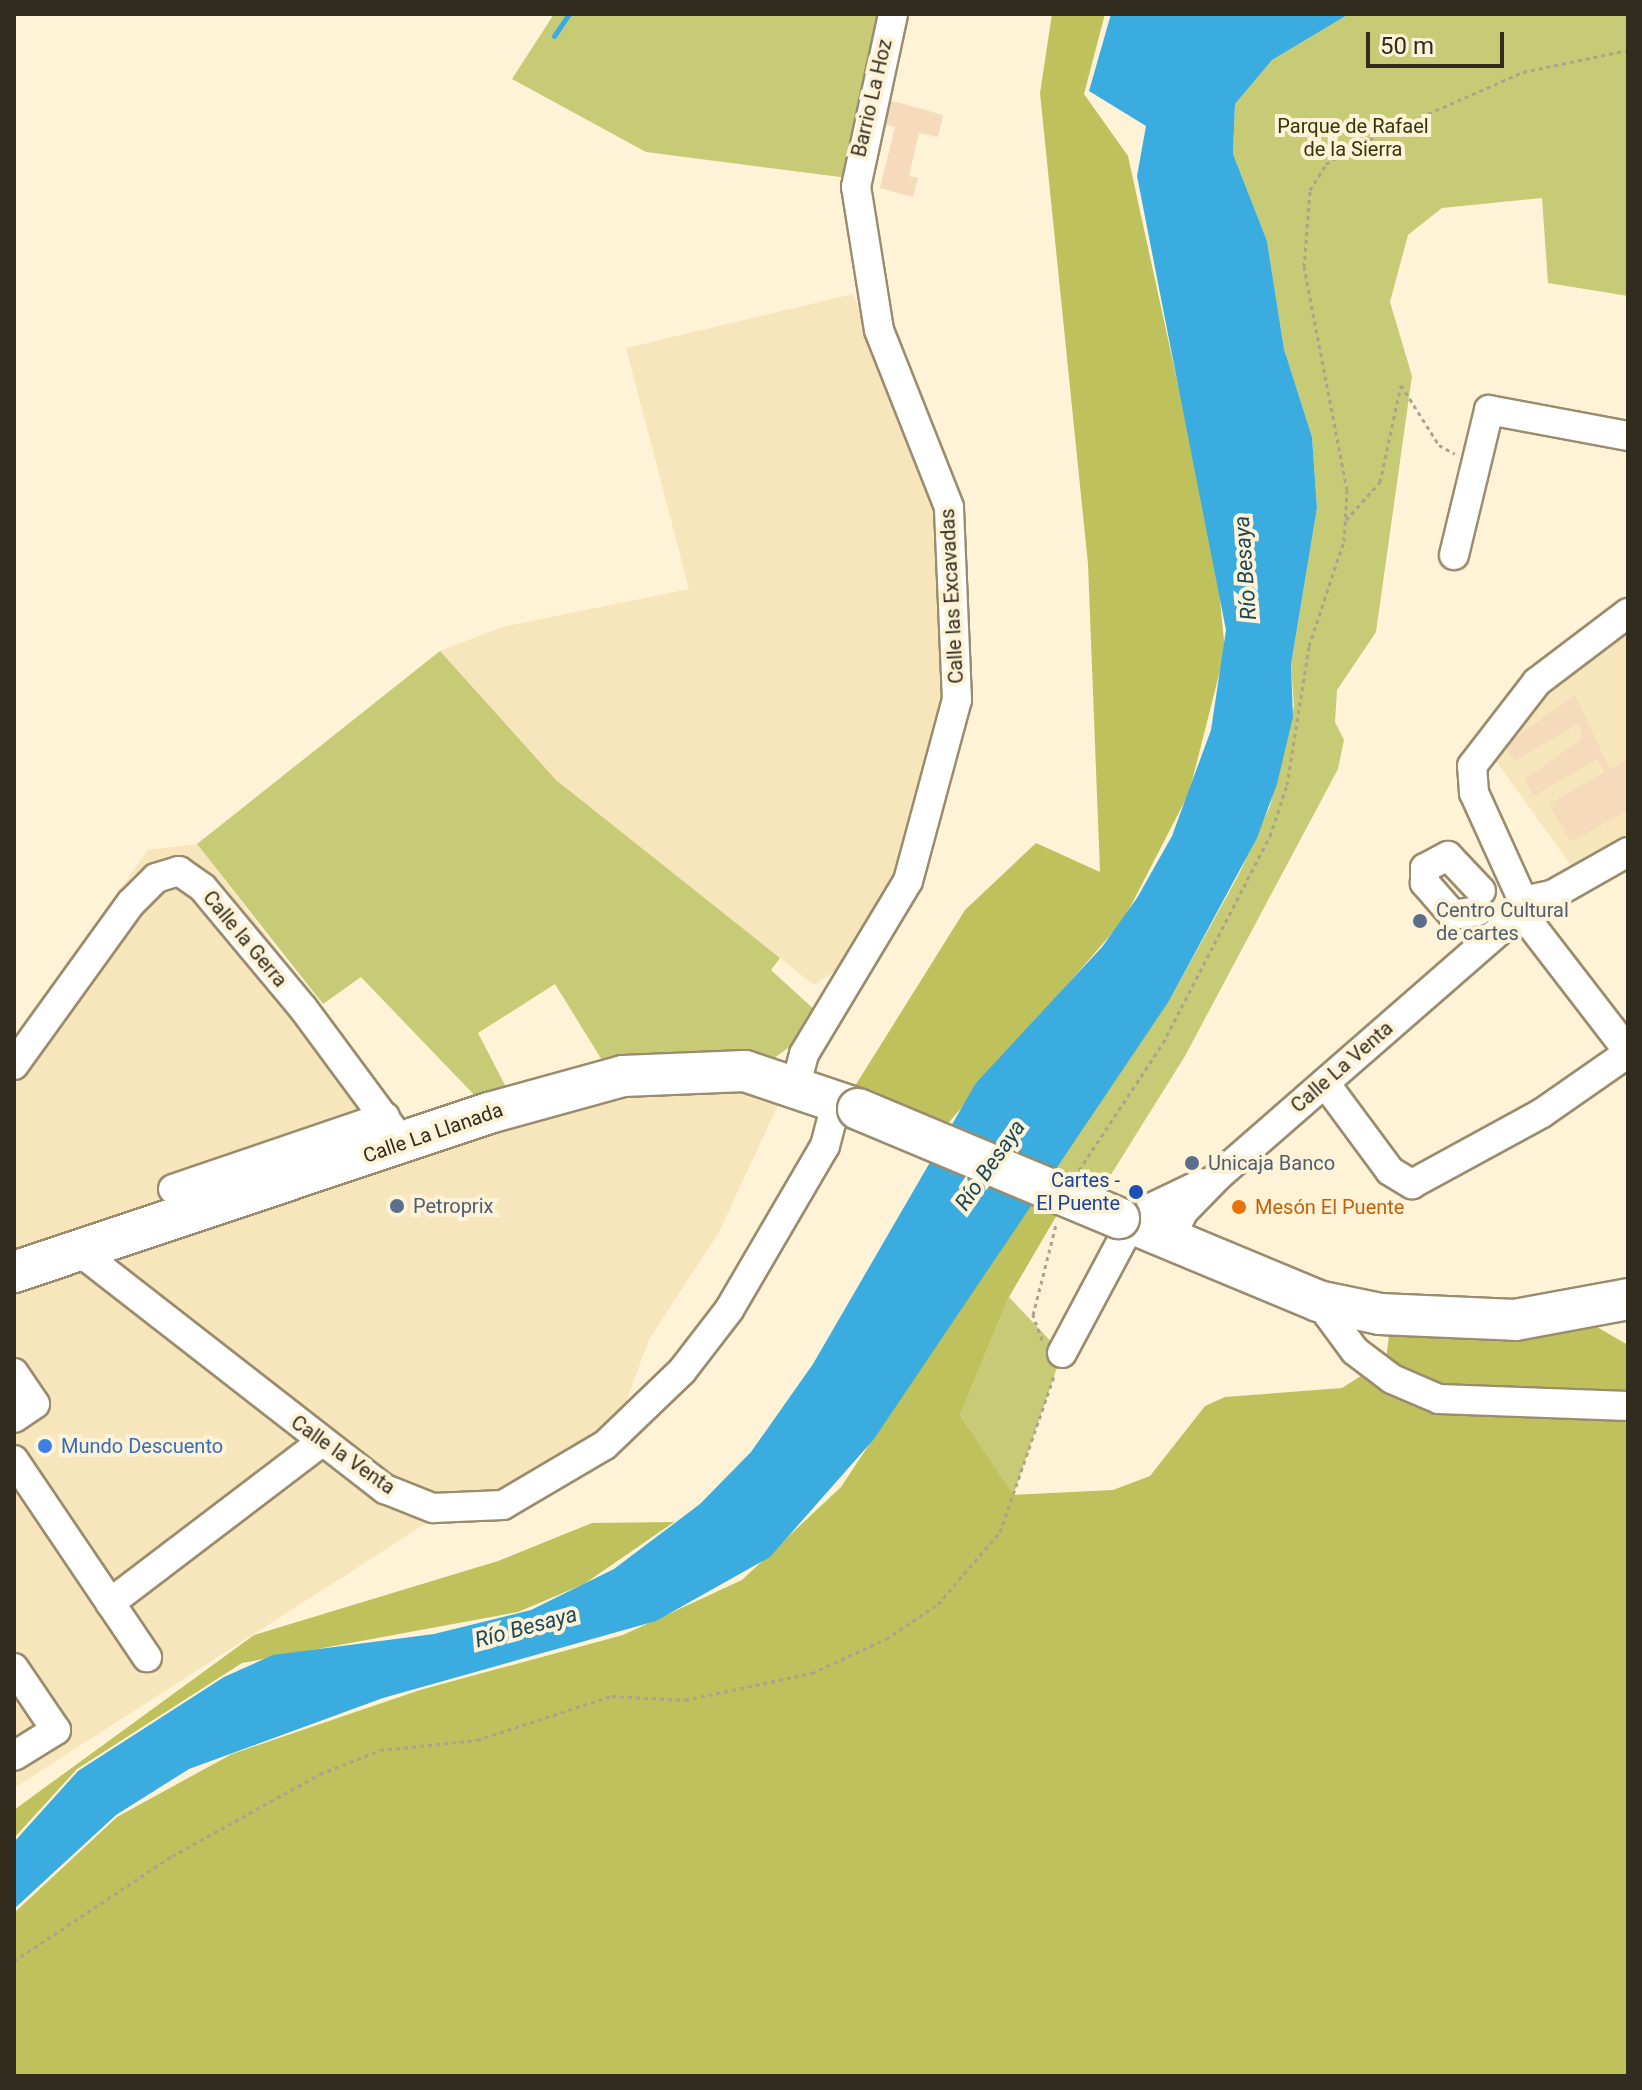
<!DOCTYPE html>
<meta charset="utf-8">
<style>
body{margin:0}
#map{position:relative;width:1642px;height:2090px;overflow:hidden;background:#fef2d7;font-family:Roboto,sans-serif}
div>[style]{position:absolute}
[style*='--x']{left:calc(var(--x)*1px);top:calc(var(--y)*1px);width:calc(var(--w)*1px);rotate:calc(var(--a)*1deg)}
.built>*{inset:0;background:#f7e5bc}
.green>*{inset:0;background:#c8cb75}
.forest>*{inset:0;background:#bfc15c}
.water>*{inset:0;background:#3aace0}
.stream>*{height:5px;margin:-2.5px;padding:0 2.5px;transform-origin:2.5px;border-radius:2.5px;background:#3aace0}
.building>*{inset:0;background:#f5dabc}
.path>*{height:3px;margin-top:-1.5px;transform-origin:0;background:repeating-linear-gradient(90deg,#aca28d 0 4px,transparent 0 8px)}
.roads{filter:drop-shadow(2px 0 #9a8c6d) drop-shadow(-2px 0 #9a8c6d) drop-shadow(0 2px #9a8c6d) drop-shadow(0 -2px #9a8c6d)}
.minor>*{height:28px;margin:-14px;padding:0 14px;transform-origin:14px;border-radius:14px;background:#fff}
.highway>*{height:40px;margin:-20px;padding:0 20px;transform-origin:20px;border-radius:20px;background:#fff}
.bridges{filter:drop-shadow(2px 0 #9a8c6d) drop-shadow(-2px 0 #9a8c6d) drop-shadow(0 2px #9a8c6d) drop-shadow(0 -2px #9a8c6d)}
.highway-bridge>*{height:40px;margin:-20px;padding:0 20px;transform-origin:20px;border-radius:20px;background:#fff}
.dots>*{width:22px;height:22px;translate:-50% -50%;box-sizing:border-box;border:4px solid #fef2d7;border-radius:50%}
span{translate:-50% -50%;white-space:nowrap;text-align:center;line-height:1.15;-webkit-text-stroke:8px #fef2d7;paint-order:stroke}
.street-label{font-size:20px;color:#322c1f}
.park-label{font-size:20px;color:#36360a}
.service-label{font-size:20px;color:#4e5e75}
.left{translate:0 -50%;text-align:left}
.transit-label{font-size:20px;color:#164399}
.right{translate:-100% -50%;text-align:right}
.food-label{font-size:20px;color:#c56008}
.shop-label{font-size:20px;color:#366cbe}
.water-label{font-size:22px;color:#1a485e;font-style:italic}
.frame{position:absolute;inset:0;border:16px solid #322c1f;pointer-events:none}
.scale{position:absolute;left:1366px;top:32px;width:138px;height:36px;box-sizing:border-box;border:4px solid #322c1f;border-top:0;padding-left:10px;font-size:24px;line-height:28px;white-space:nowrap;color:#322c1f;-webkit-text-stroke:6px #fef2d7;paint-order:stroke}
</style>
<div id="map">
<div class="built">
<i style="clip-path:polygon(853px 294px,939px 509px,951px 701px,914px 850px,847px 974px,835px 971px,814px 985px,556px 780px,440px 651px,502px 627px,689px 589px,626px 348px)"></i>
<i style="clip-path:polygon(1628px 622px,1628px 841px,1575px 871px,1493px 757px,1504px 728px)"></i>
<i style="clip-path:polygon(197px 844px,410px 1124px,541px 1116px,675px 1089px,738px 1090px,780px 1101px,718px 1234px,649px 1339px,623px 1411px,598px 1439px,521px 1489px,436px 1517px,14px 1788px,14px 1036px,148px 850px)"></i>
</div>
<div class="green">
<i style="clip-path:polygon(554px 14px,885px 14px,848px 178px,646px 152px,512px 79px)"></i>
<i style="clip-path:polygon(1349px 14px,1628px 14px,1628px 296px,1548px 283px,1542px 198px,1442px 208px,1408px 235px,1390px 302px,1412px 376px,1376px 632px,1337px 690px,1335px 722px,1344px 740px,1338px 769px,1185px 1056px,1102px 1189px,1050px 1173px,1169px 1001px,1239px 874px,1270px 806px,1294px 706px,1291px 666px,1317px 508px,1312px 437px,1284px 349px,1267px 241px,1233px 154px,1235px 104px,1272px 60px)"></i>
<i style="clip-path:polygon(440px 651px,556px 780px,780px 958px,771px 970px,818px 1013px,807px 1034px,773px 1059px,661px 1053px,605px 1065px,555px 984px,478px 1033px,508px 1091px,479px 1100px,361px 977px,323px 1004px,197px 844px)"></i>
<i style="clip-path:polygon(1009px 1297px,1062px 1353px,1013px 1496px,960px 1415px)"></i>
</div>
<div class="forest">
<i style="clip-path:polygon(1052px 14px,1105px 14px,1084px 94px,1128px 156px,1216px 559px,1225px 651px,1189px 793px,1124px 919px,944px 1128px,855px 1086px,965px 910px,1036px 843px,1100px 872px,1088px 564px,1040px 93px)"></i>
<i style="clip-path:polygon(1035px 1194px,1061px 1208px,1009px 1297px,960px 1415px,1013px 1495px,1113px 1490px,1150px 1476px,1205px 1406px,1225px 1397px,1342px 1388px,1386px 1360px,1389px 1335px,1512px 1342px,1597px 1327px,1628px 1345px,1628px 2076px,14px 2076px,14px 1913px,117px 1817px,232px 1754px,420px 1690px,623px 1635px,742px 1580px,841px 1487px)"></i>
<i style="clip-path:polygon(674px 1522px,584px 1584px,518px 1612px,242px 1663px,77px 1769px,14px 1838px,14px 1810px,254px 1635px,498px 1561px,592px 1523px)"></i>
</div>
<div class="water">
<i style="clip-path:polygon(1111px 14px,1349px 14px,1272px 60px,1235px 104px,1233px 154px,1267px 241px,1284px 349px,1312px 437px,1317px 508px,1291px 665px,1293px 717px,1277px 784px,1257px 838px,1169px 1001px,874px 1439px,770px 1557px,656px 1621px,383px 1698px,189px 1769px,116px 1815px,14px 1909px,14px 1842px,78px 1771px,224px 1677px,273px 1655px,434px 1634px,531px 1610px,614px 1569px,700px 1504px,751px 1452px,813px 1364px,976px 1083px,1102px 947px,1137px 898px,1172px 836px,1211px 730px,1226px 630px,1137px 176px,1146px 126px,1089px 91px)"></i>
</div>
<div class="stream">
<i style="--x:554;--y:36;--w:27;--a:-56"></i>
</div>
<div class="building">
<i style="clip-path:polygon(878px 97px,943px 115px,938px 137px,919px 133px,909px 176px,918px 178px,913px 197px,880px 188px,895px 127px,883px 124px)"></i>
<i style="clip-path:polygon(1575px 695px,1610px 769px,1628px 759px,1628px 810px,1571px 842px,1549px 804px,1605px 772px,1597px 759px,1534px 796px,1524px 780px,1583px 738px,1578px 724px,1514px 761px,1505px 745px)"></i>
</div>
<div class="path">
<i style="--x:1346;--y:520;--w:51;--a:-48.2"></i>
<i style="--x:1380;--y:482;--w:99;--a:-77.8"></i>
<i style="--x:1401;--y:385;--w:71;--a:57.7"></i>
<i style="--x:1439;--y:445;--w:18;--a:29"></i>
<i style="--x:1079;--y:1170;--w:152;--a:-56.5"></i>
<i style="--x:1163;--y:1043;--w:233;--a:-62.7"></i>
<i style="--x:1270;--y:836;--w:54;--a:-71.6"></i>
<i style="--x:1287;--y:785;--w:141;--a:-81"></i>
<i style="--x:1309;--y:646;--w:111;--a:-71.6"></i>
<i style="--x:1344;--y:541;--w:51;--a:-86.6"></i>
<i style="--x:1347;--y:490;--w:227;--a:-100.9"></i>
<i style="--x:1304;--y:267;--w:77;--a:-85.5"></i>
<i style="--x:1310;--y:190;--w:31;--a:-58"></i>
<i style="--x:1326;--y:164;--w:34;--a:-32"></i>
<i style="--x:1355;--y:146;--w:184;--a:-23.8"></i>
<i style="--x:1523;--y:72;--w:107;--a:-11.8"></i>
<i style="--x:1042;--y:1340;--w:27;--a:-110"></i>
<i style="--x:1033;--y:1315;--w:93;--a:-75.7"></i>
<i style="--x:14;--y:1961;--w:190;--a:-33.6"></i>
<i style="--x:172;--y:1856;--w:169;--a:-29"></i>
<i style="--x:320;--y:1774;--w:65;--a:-21.8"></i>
<i style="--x:380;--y:1750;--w:98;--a:-5.9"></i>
<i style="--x:477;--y:1740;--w:142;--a:-18.1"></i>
<i style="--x:612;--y:1696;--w:73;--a:3.1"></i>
<i style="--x:685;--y:1700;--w:130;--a:-12"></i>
<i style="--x:812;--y:1673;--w:81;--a:-24.7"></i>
<i style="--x:886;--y:1639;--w:63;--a:-33.9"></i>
<i style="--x:938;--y:1604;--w:95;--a:-49.3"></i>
<i style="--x:1000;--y:1532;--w:165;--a:-70.9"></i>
</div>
<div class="roads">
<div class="minor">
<i style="--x:1454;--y:555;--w:149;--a:-76.4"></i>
<i style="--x:1489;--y:410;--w:141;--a:10.6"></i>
<i style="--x:1519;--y:892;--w:109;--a:-114.4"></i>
<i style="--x:1474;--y:793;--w:27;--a:-94"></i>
<i style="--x:1472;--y:766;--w:106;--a:-52.3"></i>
<i style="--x:1537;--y:682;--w:114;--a:-37.2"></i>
<i style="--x:1523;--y:901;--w:30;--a:-12"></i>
<i style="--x:1552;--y:895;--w:87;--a:-29.5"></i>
<i style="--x:1478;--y:911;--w:25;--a:171"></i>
<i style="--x:1453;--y:915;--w:43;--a:-131.2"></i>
<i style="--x:1425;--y:883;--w:15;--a:-90"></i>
<i style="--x:1425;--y:868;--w:26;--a:-28"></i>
<i style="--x:1448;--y:856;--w:48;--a:46.7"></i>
<i style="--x:1521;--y:912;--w:175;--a:52.4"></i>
<i style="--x:14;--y:1065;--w:200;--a:-54.2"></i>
<i style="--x:131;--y:903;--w:35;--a:-45"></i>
<i style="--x:156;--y:878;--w:24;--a:-17"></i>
<i style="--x:179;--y:871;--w:29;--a:35"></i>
<i style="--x:203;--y:888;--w:156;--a:50.2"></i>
<i style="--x:303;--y:1008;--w:168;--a:53.5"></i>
<i style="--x:1325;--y:1083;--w:109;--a:53.5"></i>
<i style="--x:1390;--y:1171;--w:26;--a:31"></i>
<i style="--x:1412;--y:1184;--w:148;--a:-28.6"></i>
<i style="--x:1542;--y:1113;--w:105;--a:-34.9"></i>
<i style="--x:796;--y:1084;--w:31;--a:-75"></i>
<i style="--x:804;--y:1054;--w:202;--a:-59"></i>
<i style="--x:908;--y:881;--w:188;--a:-74.9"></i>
<i style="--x:957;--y:700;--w:193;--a:-92.4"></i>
<i style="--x:949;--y:507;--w:190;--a:-111.6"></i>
<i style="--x:879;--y:330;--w:145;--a:-99.1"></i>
<i style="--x:856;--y:187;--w:177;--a:-77.9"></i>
<i style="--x:173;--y:1189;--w:224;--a:-18.8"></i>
<i style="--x:1137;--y:1226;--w:25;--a:-50"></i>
<i style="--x:1153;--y:1207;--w:55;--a:-25.6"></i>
<i style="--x:1169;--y:1241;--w:32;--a:-64"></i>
<i style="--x:1183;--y:1212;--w:50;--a:-45.8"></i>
<i style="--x:1218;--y:1176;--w:381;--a:-41.1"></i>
<i style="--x:79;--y:1251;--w:388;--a:37.9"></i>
<i style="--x:385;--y:1489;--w:52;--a:21.6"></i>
<i style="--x:433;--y:1508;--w:70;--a:-2.5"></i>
<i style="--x:503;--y:1505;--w:118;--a:-30.5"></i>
<i style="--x:605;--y:1445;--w:107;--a:-43.9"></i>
<i style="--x:682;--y:1371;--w:77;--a:-52.4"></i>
<i style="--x:729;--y:1310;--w:190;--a:-59.7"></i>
<i style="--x:825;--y:1146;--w:48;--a:-75.4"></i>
<i style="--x:1318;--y:1301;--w:62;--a:53.5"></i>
<i style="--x:1355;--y:1351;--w:46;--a:37.1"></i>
<i style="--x:1392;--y:1379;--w:51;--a:23.1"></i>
<i style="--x:1439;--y:1399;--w:189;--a:2.1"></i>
<i style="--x:1062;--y:1353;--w:146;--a:-61.9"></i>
<i style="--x:14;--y:1373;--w:37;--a:56"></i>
<i style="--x:35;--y:1404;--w:25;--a:146"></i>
<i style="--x:14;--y:1460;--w:238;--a:56"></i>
<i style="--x:110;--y:1603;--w:264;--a:-37.3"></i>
<i style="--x:14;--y:1668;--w:75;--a:55.9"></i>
<i style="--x:56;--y:1730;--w:49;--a:148.2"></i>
</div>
<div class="highway">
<i style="--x:1119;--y:1218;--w:216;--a:22.6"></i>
<i style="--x:1318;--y:1301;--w:63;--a:11.8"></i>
<i style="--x:1380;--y:1314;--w:135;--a:2.5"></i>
<i style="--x:1515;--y:1320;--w:115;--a:-10.5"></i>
<i style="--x:14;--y:1272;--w:501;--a:-18.51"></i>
<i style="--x:489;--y:1113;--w:139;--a:-15.4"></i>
<i style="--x:623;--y:1076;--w:122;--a:-2.3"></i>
<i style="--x:745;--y:1071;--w:119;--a:18.6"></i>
</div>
</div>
<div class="bridges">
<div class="highway-bridge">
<i style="--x:858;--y:1109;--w:283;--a:22.7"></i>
</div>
</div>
<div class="dots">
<i style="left:1420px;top:921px;background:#5c6f8a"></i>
<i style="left:1192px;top:1163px;background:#5c6f8a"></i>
<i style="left:1136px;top:1192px;background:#1a4fb4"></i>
<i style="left:397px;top:1206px;background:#5c6f8a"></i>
<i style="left:1239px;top:1207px;background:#e8710a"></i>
<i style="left:45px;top:1446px;background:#3f7fe0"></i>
</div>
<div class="street-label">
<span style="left:872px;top:98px;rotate:-77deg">Barrio La Hoz</span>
<span style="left:952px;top:596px;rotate:-93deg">Calle las Excavadas</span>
<span style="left:245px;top:939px;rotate:50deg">Calle la Gerra</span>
<span style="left:1342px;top:1067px;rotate:-41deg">Calle La Venta</span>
<span style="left:433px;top:1133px;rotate:-19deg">Calle La Llanada</span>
<span style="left:343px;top:1455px;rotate:35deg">Calle la Venta</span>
</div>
<div class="park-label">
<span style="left:1353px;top:138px">Parque de Rafael<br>de la Sierra</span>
</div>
<div class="service-label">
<span class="left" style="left:1436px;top:922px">Centro Cultural<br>de cartes</span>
<span class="left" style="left:1208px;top:1163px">Unicaja Banco</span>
<span class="left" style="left:413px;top:1206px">Petroprix</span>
</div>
<div class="transit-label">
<span class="right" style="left:1120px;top:1192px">Cartes -<br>El Puente</span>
</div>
<div class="food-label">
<span class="left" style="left:1255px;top:1207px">Mesón El Puente</span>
</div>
<div class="shop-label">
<span class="left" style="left:61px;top:1446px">Mundo Descuento</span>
</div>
<div class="water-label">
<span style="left:1245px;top:568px;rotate:-94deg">Río Besaya</span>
<span style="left:990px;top:1165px;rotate:-55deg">Río Besaya</span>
<span style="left:526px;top:1627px;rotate:-15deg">Río Besaya</span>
</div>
<div class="frame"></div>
<div class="scale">50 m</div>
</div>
